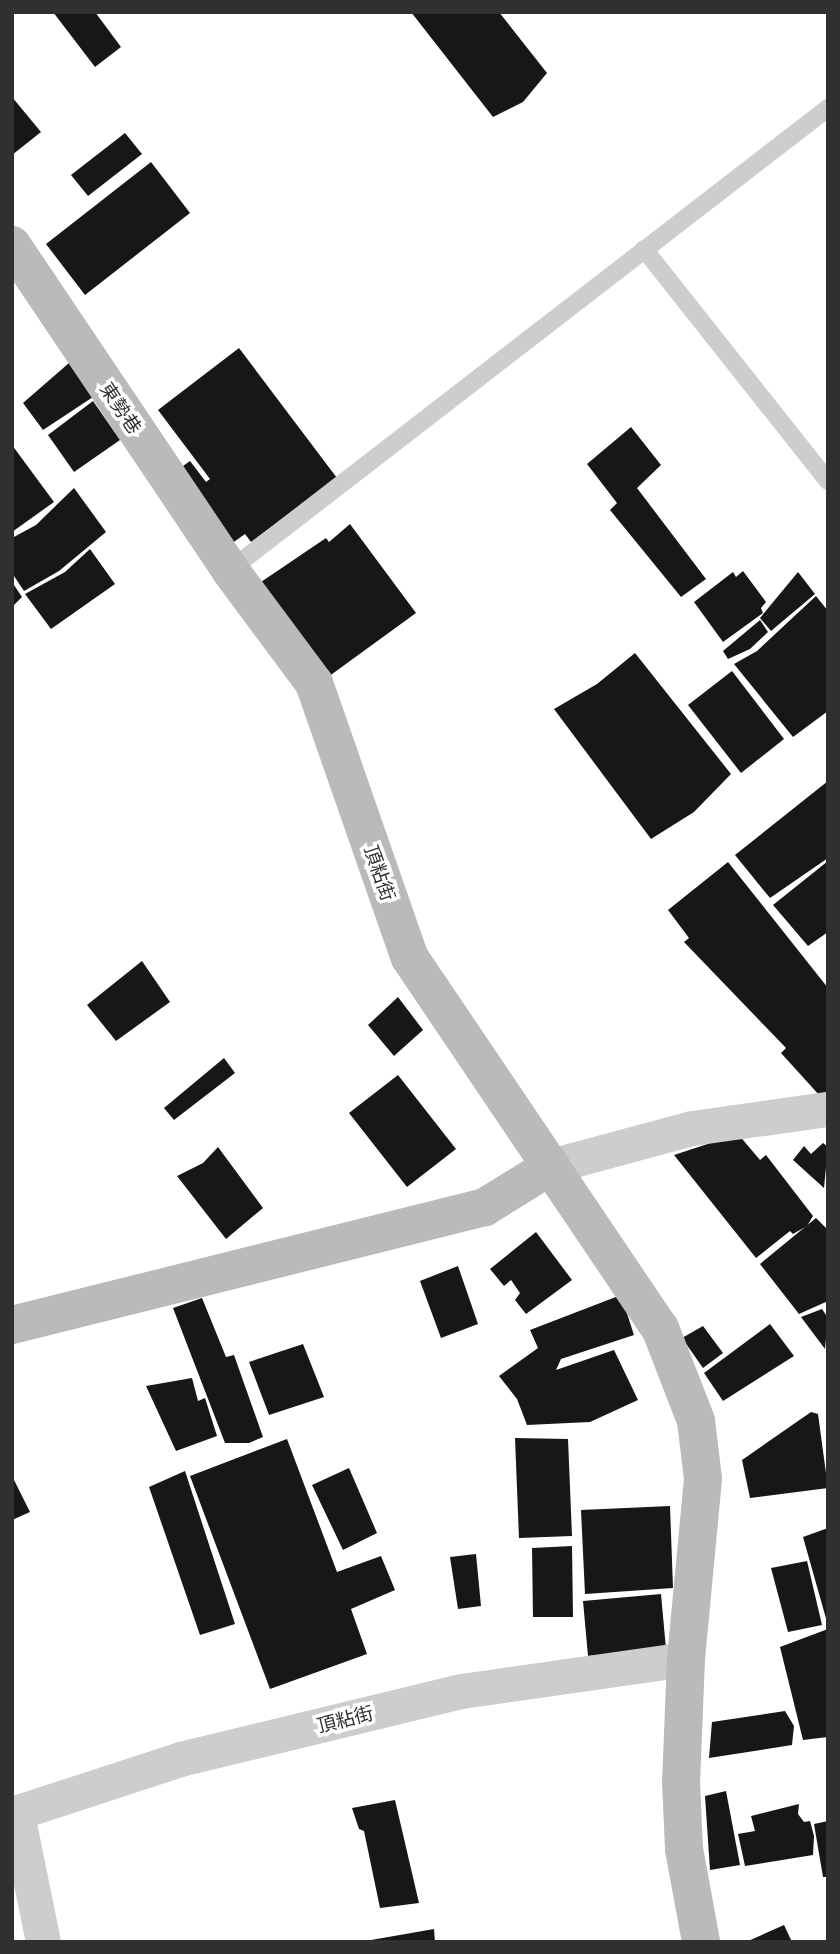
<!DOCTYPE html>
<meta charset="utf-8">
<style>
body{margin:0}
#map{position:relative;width:840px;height:1954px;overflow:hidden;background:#fff;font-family:"Golos Text","Noto Sans TC",sans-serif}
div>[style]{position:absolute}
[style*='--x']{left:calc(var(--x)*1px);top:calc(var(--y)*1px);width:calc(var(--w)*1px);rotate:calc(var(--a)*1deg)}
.building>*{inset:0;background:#171717}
.lane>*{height:18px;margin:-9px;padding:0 9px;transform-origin:9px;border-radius:9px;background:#cdcdcd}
.street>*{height:35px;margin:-17.5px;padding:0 17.5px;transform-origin:17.5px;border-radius:17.5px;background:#cdcdcd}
.secondary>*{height:38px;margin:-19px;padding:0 19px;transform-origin:19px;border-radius:19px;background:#bababa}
span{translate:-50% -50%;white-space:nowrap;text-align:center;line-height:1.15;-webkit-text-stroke:7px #fff;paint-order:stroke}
.street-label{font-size:19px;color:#303030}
.frame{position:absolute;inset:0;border:14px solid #303030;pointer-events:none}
</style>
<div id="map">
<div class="building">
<i style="clip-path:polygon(53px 12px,95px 12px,121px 47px,95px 67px)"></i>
<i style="clip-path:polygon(411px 12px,499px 12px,547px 73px,523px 102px,493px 117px)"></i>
<i style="clip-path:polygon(12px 97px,41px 132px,12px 155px)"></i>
<i style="clip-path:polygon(125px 133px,142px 154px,88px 196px,71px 175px)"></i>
<i style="clip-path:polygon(151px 162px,190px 213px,85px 295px,46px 244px)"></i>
<i style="clip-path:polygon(239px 348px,337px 478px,251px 542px,245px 534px,231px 544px,176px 471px,190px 461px,206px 482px,210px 479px,158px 410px)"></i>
<i style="clip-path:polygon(69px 363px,93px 397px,43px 430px,23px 403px)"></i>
<i style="clip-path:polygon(93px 401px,120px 440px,74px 472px,48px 435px)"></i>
<i style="clip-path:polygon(631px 427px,661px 465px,637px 488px,706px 579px,681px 597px,610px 510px,617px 503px,587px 464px)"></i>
<i style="clip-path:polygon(12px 445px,54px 502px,12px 532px)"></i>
<i style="clip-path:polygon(74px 488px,106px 532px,59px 571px,24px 591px,12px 573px,12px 538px,36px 525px)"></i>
<i style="clip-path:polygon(350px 524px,416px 613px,328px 677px,261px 582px,326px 538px,329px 542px)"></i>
<i style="clip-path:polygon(90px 549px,115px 584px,51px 629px,25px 594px,65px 572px)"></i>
<i style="clip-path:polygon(743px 571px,766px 602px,761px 608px,763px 613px,723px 642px,694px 602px,733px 572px,736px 577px)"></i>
<i style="clip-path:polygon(798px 572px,815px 594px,771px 631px,760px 618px)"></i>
<i style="clip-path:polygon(12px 582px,22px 597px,12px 607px)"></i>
<i style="clip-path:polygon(816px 596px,828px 611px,828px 711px,793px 737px,734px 664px,757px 651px)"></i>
<i style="clip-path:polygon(760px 620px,768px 632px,750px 649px,728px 659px,723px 651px)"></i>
<i style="clip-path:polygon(635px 653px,731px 774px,694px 812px,651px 839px,554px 709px,597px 684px)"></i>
<i style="clip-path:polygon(732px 671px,784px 739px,741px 773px,688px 705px)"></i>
<i style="clip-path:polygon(828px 781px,828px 858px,770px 898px,735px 855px)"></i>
<i style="clip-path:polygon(828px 861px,828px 932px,808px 946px,773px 905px)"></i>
<i style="clip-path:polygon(728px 862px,828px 988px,828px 1095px,820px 1096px,781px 1053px,786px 1048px,684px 942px,689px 938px,668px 910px)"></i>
<i style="clip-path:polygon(142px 961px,170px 1002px,116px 1041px,87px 1005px)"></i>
<i style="clip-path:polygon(398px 997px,423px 1030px,394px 1056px,368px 1025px)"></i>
<i style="clip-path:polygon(224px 1058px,235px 1073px,174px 1120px,164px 1108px)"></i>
<i style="clip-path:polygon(398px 1075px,456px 1149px,407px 1187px,349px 1113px)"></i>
<i style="clip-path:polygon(738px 1134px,760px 1160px,766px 1155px,813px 1216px,807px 1226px,793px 1234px,790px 1231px,756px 1258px,674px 1155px)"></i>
<i style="clip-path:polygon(823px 1143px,828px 1147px,824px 1188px,793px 1160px,804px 1146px,811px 1154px)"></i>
<i style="clip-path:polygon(218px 1147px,263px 1208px,226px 1239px,177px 1176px,203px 1163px)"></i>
<i style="clip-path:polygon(816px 1218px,828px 1230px,828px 1301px,799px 1314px,760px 1264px)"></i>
<i style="clip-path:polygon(536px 1232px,572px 1280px,526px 1314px,515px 1300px,520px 1293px,511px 1280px,504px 1286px,490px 1269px)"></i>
<i style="clip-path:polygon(458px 1266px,478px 1324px,441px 1338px,420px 1281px)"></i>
<i style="clip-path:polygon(621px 1295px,634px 1335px,561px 1359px,556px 1370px,614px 1350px,638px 1400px,590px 1422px,527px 1425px,517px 1399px,499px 1376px,538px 1348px,530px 1330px)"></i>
<i style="clip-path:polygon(202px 1298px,226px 1357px,234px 1355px,263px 1437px,249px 1443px,225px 1443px,173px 1308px)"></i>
<i style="clip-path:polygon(822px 1309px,828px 1318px,825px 1349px,801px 1317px)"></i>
<i style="clip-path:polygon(770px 1324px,794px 1356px,723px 1401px,704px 1373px)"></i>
<i style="clip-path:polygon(703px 1326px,723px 1353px,703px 1368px,682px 1338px)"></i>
<i style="clip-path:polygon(303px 1344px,324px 1397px,269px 1415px,249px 1362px)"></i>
<i style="clip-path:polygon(192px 1378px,198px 1401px,205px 1398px,217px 1436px,176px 1451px,146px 1386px)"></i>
<i style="clip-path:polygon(811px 1412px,818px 1414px,828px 1488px,750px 1498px,742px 1460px)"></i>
<i style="clip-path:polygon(515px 1438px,568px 1439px,572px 1536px,519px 1538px)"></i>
<i style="clip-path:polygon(287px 1439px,337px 1572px,381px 1556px,395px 1590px,351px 1609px,367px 1654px,270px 1689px,190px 1476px)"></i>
<i style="clip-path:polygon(349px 1468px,377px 1533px,343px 1550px,312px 1485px)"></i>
<i style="clip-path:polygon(185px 1471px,235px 1624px,200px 1635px,149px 1487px)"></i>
<i style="clip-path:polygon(12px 1476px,30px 1512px,12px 1520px)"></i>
<i style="clip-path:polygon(670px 1506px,673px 1588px,585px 1594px,581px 1510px)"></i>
<i style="clip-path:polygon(828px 1528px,828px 1622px,827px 1622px,803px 1537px)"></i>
<i style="clip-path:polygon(572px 1546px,573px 1617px,533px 1617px,532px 1548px)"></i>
<i style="clip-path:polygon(476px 1554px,481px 1606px,458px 1609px,450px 1557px)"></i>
<i style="clip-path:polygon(807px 1561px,822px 1625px,788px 1632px,771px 1568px)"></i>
<i style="clip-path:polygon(661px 1594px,666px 1649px,588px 1656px,583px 1601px)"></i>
<i style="clip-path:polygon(828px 1629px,828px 1737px,803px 1740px,780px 1647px)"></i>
<i style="clip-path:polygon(785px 1711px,794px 1726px,792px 1745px,709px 1758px,712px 1722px)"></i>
<i style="clip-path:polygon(726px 1791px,740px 1865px,710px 1870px,705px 1796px)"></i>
<i style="clip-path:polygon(395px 1800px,419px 1903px,380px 1908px,364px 1831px,359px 1829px,352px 1808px)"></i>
<i style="clip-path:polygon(799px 1804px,798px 1814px,804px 1822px,810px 1821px,814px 1836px,813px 1855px,745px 1866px,738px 1834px,755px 1831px,751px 1816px)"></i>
<i style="clip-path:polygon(828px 1821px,828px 1877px,823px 1877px,814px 1824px)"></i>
<i style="clip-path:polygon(784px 1925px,792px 1942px,746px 1942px)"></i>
<i style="clip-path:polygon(434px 1929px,435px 1942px,371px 1942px,371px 1940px)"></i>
</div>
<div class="lane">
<i style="--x:644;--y:249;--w:296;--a:51.6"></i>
<i style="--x:230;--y:570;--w:756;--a:-37.69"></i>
</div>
<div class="street">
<i style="--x:551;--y:1166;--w:146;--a:-15.1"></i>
<i style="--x:692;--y:1128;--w:137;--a:-8"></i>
<i style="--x:12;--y:1814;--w:177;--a:-18.1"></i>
<i style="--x:180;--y:1759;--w:289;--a:-13.6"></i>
<i style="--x:461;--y:1691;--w:227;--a:-8.1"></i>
<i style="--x:17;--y:1814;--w:131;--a:78.5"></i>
</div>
<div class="secondary">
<i style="--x:12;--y:245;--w:391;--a:56.1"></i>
<i style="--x:230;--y:570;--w:141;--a:53.4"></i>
<i style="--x:314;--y:683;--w:291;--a:70.8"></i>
<i style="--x:410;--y:958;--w:447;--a:56"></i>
<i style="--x:660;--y:1328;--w:100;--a:68.8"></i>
<i style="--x:696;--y:1421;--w:58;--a:83.1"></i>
<i style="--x:703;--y:1479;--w:181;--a:95.4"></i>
<i style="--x:686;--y:1659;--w:123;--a:92.3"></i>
<i style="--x:681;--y:1782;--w:67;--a:87.4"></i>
<i style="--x:684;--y:1849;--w:95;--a:79.6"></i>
<i style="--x:12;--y:1325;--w:487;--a:-14"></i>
<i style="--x:485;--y:1207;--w:78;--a:-31.8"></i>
</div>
<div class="street-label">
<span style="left:121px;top:408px;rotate:56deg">東勢巷</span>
<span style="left:380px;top:873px;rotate:71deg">頂粘街</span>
<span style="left:345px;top:1719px;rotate:-14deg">頂粘街</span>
</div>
<div class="frame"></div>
</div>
